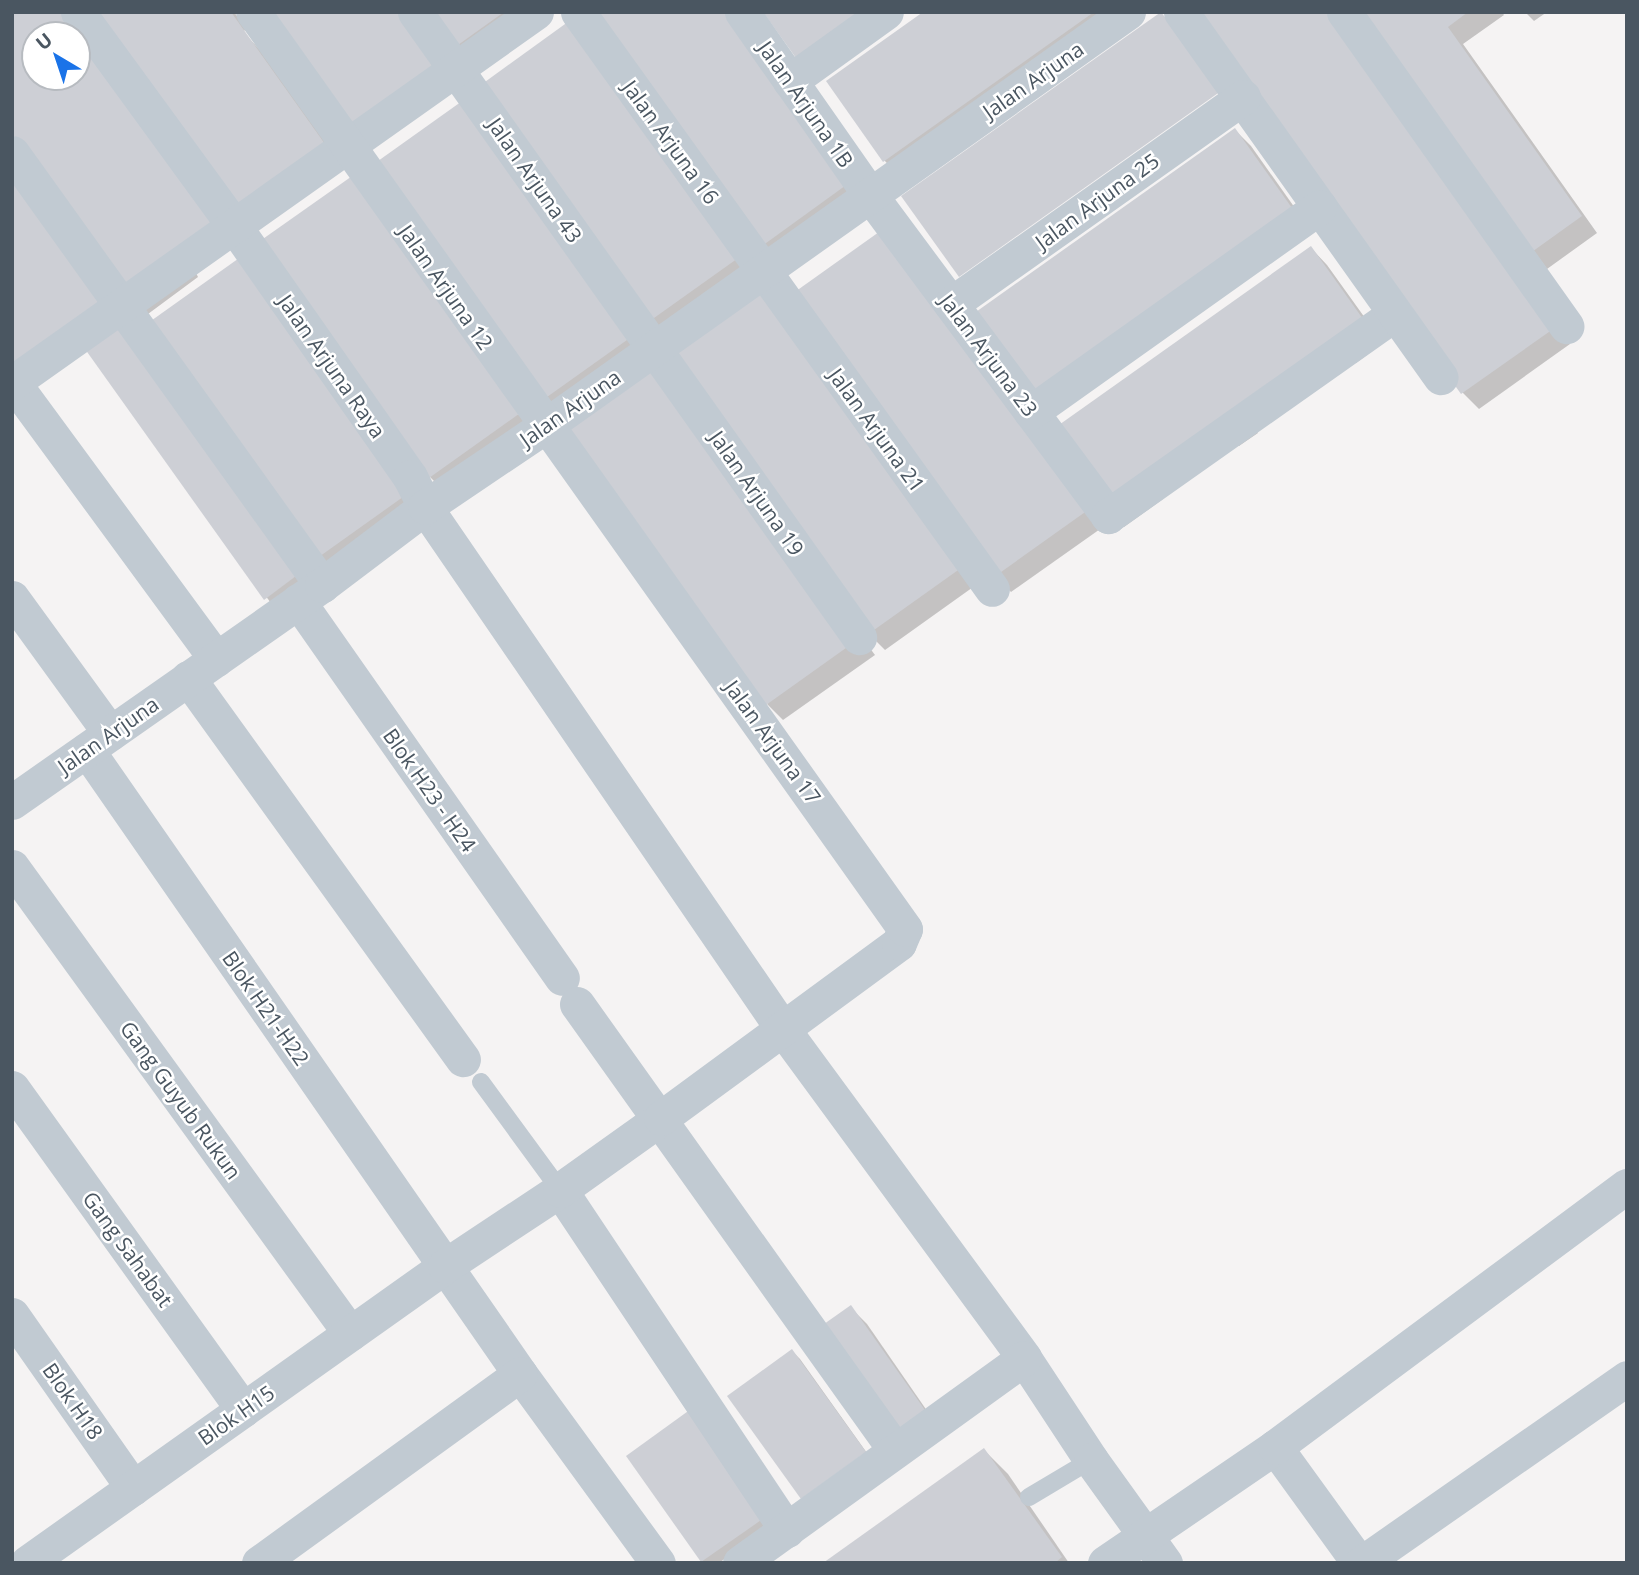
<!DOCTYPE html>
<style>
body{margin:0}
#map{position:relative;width:1639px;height:1575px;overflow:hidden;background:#f5f3f3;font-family:"Open Sans",sans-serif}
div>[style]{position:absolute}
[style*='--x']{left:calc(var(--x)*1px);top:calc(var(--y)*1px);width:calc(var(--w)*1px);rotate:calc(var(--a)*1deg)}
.shadow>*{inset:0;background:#0003}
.building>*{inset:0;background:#cdcfd5}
.lane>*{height:18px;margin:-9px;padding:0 9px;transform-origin:9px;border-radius:9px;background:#c1cad2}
.street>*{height:35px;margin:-17.5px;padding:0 17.5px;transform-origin:17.5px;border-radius:17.5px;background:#c1cad2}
span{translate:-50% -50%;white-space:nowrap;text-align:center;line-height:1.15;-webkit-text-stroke:5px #fff;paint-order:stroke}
.street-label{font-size:21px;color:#4a5661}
.frame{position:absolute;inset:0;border:14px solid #4a5661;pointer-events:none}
.north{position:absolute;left:21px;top:21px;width:70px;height:70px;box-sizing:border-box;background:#fff;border:2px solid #b7bbc0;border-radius:50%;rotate:321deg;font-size:19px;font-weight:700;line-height:28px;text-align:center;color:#4a5661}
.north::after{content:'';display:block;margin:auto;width:24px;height:32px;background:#1a73e8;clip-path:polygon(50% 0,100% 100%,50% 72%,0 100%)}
</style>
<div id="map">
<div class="shadow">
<i style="clip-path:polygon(evenodd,12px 12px,71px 12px,198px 277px,148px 314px,12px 130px,12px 12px,35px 35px,77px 35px,77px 77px,35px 77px,35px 35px)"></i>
<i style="clip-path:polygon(91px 12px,234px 12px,247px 30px,242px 31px,261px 51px,345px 168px)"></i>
<i style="clip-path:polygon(426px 12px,543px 12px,468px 65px)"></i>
<i style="clip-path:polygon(926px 12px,1112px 12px,900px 177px,884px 160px)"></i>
<i style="clip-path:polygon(1192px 12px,1498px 243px,1570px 344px,1479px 409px,1463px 393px)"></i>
<i style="clip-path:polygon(1359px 12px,1502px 12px,1504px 15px,1463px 44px,1597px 233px,1547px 269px)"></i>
<i style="clip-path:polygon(1525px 12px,1547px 12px,1534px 21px)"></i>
<i style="clip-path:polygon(780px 83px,864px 200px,772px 266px,756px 249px)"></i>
<i style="clip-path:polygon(481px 87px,756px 273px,664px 338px)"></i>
<i style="clip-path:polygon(481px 117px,649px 352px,557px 417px,541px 401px)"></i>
<i style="clip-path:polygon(1235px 130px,1251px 146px,1307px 225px,1206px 282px)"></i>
<i style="clip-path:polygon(12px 158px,311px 579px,273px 606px,88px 350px)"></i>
<i style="clip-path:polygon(263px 242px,538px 428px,446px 493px,430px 477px)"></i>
<i style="clip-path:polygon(1311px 248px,1327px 265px,1383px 343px,1356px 363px,1342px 349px,1327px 368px,1334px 378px,1294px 406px,1280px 393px,1251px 423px,1258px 433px,1239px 446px,1225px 432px,1156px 489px,1163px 499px,1124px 527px,1108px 511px)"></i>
<i style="clip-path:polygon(775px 303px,976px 585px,885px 650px,869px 634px)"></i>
<i style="clip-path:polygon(150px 323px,425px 509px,333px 574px)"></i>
<i style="clip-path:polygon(1025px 421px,1103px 527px,1011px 592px,995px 576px)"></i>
<i style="clip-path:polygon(852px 624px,875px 655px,783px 720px,767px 704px)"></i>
<i style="clip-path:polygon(851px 1308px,867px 1324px,932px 1418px,901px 1441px)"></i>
<i style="clip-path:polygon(792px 1351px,800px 1359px,872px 1460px,729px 1396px)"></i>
<i style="clip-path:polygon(984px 1450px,1008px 1474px,1069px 1563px,826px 1563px)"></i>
<i style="clip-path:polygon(628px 1456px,773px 1524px,719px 1563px,704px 1563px)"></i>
</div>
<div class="building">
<i style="clip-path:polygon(evenodd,12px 12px,68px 12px,224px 231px,130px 299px,12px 133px,12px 12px,35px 35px,77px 35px,77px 77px,35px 77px,35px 35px)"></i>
<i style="clip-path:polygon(89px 12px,231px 12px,330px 151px,236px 218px)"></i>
<i style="clip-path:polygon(262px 12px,404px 12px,444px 69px,351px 137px)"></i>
<i style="clip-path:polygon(424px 12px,504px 12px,451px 50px)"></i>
<i style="clip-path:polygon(589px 12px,727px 12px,849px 183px,755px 251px)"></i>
<i style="clip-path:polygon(763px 12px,861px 12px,796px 58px)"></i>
<i style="clip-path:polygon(923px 12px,1094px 12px,883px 162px,826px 81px)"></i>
<i style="clip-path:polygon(1161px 12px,1221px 91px,959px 277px,901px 196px)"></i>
<i style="clip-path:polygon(1189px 12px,1331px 12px,1556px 327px,1461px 394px)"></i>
<i style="clip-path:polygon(1357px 12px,1468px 12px,1448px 27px,1582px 216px,1529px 254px)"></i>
<i style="clip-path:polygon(572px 19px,741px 256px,647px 323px,478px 87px)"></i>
<i style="clip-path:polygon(465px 99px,634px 335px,540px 402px,371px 166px)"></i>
<i style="clip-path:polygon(1235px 128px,1292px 208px,1030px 394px,973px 314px)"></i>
<i style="clip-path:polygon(12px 162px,113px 304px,20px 371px,12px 361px)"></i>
<i style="clip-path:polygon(355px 174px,523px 411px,429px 478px,260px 241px)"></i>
<i style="clip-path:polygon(886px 227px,1088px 510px,994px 577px,792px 294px)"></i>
<i style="clip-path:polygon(1311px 246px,1368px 326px,1106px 512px,1049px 432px)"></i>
<i style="clip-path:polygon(242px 256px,410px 492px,316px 559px,148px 323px)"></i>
<i style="clip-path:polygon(759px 284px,961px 568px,867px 635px,665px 351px)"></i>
<i style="clip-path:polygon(125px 319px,304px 570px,264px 600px,85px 349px)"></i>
<i style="clip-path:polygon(657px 354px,860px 638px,766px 705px,564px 421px)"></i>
<i style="clip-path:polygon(851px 1305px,925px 1410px,892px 1434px,817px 1329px)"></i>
<i style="clip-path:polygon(792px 1349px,866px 1452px,801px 1499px,727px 1396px)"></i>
<i style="clip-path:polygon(691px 1409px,767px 1516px,701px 1562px,626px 1456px)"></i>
<i style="clip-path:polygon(984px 1448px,1062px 1557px,1055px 1563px,823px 1563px)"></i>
</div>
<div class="lane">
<i style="--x:481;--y:1082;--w:134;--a:53.8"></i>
<i style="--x:1029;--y:1497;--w:72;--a:-30.8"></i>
</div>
<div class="street">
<i style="--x:78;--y:12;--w:266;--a:53.9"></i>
<i style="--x:235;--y:227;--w:305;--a:55"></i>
<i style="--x:410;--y:477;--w:34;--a:63"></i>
<i style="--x:425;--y:507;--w:632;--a:55.58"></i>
<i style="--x:782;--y:1028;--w:409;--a:53.7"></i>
<i style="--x:1024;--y:1358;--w:122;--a:56.7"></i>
<i style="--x:1091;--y:1460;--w:127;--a:54.3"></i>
<i style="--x:415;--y:12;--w:767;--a:54.61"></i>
<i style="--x:578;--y:12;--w:710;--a:54.34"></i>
<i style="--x:742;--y:12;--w:223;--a:55"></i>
<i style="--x:870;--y:195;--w:400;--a:53.4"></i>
<i style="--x:1108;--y:516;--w:350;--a:-35.2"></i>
<i style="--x:1181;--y:12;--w:448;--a:54.6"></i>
<i style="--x:1344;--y:12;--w:385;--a:54.7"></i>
<i style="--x:790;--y:81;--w:118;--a:-35.7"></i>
<i style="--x:12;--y:153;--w:532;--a:54.34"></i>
<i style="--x:951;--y:304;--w:358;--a:-35.3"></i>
<i style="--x:12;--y:381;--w:345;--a:53.7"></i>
<i style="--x:12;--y:383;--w:642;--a:-35.3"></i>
<i style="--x:1031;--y:412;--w:354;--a:-35.4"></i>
<i style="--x:12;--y:598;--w:167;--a:54"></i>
<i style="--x:298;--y:601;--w:460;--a:55"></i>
<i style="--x:188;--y:678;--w:470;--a:54.2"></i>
<i style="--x:87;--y:750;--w:760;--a:55.24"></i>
<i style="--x:520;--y:1374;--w:234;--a:53.9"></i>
<i style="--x:12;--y:802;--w:378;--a:-35"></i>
<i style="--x:322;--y:585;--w:129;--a:-37.1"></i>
<i style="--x:425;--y:507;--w:145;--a:-34"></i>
<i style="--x:545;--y:426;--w:715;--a:-35.38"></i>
<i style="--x:12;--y:867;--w:576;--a:54.05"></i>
<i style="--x:577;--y:1004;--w:548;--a:54.51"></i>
<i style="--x:12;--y:1088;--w:396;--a:54.3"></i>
<i style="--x:560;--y:1190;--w:409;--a:56.3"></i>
<i style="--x:12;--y:1315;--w:211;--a:55"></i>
<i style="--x:1275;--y:1447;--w:143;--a:54.1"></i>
<i style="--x:27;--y:1563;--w:513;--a:-35.39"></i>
<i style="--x:445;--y:1266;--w:138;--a:-33.5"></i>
<i style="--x:560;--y:1190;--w:124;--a:-35.5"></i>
<i style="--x:661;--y:1118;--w:295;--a:-36.3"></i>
<i style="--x:899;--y:943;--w:15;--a:-67"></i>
<i style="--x:905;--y:929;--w:1125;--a:-125.41"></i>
<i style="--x:259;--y:1563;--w:322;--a:-35.9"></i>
<i style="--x:740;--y:1563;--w:350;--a:-35.8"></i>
<i style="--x:1105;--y:1563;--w:206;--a:-34.3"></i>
<i style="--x:1275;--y:1447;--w:438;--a:-36.6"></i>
<i style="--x:1362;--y:1563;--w:323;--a:-34.9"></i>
</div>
<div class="street-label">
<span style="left:1033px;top:80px;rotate:-35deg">Jalan Arjuna</span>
<span style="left:806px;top:104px;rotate:55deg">Jalan Arjuna 1B</span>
<span style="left:671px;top:142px;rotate:54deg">Jalan Arjuna 16</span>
<span style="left:535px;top:180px;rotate:55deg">Jalan Arjuna 43</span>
<span style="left:1097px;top:201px;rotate:-36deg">Jalan Arjuna 25</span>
<span style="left:446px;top:287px;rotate:55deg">Jalan Arjuna 12</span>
<span style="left:989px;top:355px;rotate:53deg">Jalan Arjuna 23</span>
<span style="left:332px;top:366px;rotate:55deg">Jalan Arjuna Raya</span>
<span style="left:570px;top:408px;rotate:-35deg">Jalan Arjuna</span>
<span style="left:877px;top:430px;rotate:54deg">Jalan Arjuna 21</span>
<span style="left:757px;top:493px;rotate:55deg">Jalan Arjuna 19</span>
<span style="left:108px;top:735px;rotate:-35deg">Jalan Arjuna</span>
<span style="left:773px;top:742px;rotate:54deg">Jalan Arjuna 17</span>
<span style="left:430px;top:790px;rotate:55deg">Blok H23 - H24</span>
<span style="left:266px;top:1008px;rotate:55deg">Blok H21-H22</span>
<span style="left:181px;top:1100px;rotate:54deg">Gang Guyub Rukun</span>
<span style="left:128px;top:1249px;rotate:54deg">Gang Sahabat</span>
<span style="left:73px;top:1401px;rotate:55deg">Blok H18</span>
<span style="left:236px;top:1415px;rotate:-35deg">Blok H15</span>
</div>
<div class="frame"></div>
<div class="north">U</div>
</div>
